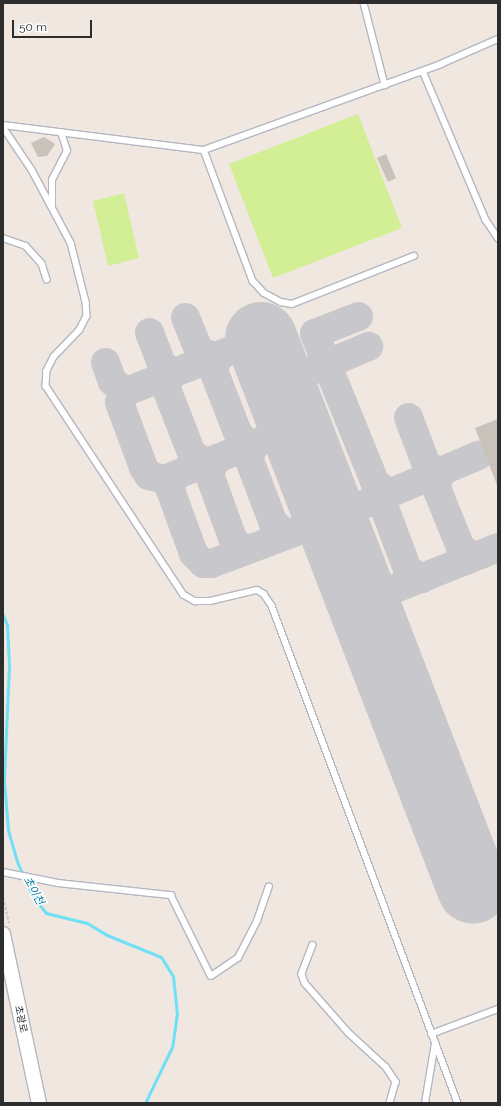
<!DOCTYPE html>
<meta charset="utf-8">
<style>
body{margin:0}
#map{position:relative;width:501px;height:1106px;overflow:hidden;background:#efe7e0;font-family:Raleway,"Noto Sans KR",sans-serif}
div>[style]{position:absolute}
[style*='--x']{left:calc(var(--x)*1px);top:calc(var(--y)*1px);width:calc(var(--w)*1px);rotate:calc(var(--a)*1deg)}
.pitch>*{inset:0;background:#d3ef96}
.stream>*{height:3px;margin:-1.5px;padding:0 1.5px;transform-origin:1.5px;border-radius:1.5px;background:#6fe0f5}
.taxiway>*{height:29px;margin:-14.5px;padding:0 14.5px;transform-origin:14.5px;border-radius:14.5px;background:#c8c7cc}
.runway>*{height:72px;margin:-36px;padding:0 36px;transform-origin:36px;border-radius:36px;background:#c8c7cc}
.building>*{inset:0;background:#c8c2bb}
.path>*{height:2px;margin-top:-1px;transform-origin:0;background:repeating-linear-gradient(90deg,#c8c8c8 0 3px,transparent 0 5px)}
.roads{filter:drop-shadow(1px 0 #b3b7c1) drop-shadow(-1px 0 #b3b7c1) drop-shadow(0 1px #b3b7c1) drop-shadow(0 -1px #b3b7c1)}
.service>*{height:5.5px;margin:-2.75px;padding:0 2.75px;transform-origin:2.75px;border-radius:2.75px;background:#fff}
.tertiary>*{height:14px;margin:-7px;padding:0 7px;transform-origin:7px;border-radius:7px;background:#fff}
span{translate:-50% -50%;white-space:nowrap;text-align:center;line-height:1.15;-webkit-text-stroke:3px #fff;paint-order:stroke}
.street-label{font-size:10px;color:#2d2d2d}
.water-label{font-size:11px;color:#077da1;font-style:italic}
.frame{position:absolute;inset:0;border:4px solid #2d2d2d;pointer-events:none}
.scale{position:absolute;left:12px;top:20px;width:80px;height:18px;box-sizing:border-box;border:2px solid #2d2d2d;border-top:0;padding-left:5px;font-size:12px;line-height:14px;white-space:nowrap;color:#2d2d2d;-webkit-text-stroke:3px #fff;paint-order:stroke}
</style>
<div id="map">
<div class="pitch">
<i style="clip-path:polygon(358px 114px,402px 228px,273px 278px,229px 164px)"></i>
<i style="clip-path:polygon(124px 193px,139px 258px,108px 266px,93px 201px)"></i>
</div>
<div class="stream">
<i style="--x:3;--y:615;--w:11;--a:68"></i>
<i style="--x:7;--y:625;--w:40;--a:87.1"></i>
<i style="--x:9;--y:665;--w:116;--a:92.5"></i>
<i style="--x:4;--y:781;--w:49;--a:85.3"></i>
<i style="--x:8;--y:830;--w:35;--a:74"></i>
<i style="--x:18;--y:864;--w:38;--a:65"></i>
<i style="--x:34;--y:898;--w:19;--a:51"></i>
<i style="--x:46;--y:913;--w:42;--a:13.7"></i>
<i style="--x:87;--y:923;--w:23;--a:31"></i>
<i style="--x:107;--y:935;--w:58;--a:22.2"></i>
<i style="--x:161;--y:957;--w:22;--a:58"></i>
<i style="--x:173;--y:976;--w:37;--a:84"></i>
<i style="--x:177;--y:1013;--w:34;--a:98"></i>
<i style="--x:172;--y:1047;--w:62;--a:115.7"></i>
</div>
<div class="taxiway">
<i style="--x:358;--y:316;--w:47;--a:158.9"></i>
<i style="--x:314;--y:333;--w:160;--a:67.9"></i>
<i style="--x:374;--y:481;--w:13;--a:42"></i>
<i style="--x:384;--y:490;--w:7;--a:16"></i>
<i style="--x:185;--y:317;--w:35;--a:68"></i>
<i style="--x:198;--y:349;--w:17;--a:28"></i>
<i style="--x:149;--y:332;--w:34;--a:69"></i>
<i style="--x:161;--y:364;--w:14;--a:34"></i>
<i style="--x:173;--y:372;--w:10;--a:127"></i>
<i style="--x:167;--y:380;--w:8;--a:97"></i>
<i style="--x:166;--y:388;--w:72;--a:68.8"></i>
<i style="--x:192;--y:455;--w:17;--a:25"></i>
<i style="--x:261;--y:338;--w:145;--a:158.6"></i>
<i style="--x:126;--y:391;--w:13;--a:122"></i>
<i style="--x:119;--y:402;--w:69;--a:69.7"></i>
<i style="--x:143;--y:467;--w:9;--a:58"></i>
<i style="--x:148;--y:475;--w:16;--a:14"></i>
<i style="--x:164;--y:479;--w:141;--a:-21.7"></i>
<i style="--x:218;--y:355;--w:16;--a:108"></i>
<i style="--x:213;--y:370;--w:66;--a:68.8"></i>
<i style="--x:237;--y:432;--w:13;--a:51"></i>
<i style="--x:245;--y:442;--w:10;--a:6"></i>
<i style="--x:105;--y:362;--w:20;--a:70"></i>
<i style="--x:112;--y:381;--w:17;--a:36"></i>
<i style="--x:278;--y:384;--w:98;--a:-22.9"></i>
<i style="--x:408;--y:417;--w:48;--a:69.3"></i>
<i style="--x:425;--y:462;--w:10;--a:45"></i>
<i style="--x:432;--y:469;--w:10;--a:6"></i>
<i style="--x:255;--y:443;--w:16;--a:117"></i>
<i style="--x:248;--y:457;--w:71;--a:69.3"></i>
<i style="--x:273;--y:523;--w:18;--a:38"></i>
<i style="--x:215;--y:459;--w:16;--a:112"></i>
<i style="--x:209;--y:474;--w:73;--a:70.1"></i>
<i style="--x:234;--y:543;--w:15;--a:23"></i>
<i style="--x:442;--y:470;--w:17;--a:115"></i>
<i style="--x:435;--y:485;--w:67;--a:68"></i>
<i style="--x:460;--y:547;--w:15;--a:37"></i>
<i style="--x:472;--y:556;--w:9;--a:-13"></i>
<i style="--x:176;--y:474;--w:15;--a:118"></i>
<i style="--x:169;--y:487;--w:70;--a:70"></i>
<i style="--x:193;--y:553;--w:14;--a:45"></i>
<i style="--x:203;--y:563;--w:8;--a:0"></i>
<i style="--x:211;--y:563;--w:127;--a:-20.7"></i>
<i style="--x:330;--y:518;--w:161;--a:-23.1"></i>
<i style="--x:387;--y:493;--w:13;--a:108"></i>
<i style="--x:383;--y:505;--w:68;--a:69.4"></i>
<i style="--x:407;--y:569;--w:17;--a:33"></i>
<i style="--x:362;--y:601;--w:146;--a:-21.7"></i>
</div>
<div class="runway">
<i style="--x:261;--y:338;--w:589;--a:68.92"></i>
</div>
<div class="building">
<i style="clip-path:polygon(44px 137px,55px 144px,47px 156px,38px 157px,31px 143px)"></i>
<i style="clip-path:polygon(386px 154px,396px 178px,388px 182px,377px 158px)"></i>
<i style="clip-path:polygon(498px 419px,498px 485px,497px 485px,475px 428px)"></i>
</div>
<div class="path">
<i style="--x:3;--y:897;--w:27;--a:77"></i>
</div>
<div class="roads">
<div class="service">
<i style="--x:364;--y:3;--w:85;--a:75.6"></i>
<i style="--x:423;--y:71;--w:162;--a:67.1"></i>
<i style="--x:486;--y:220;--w:22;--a:56"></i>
<i style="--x:3;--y:125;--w:203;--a:7.1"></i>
<i style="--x:204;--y:150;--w:252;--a:-19.9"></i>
<i style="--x:441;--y:64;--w:62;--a:-23.7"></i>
<i style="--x:3;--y:127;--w:52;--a:56"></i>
<i style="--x:32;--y:170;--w:83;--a:61.9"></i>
<i style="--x:71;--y:243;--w:61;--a:75.7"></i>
<i style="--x:86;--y:302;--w:14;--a:86"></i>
<i style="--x:87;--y:316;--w:16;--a:117"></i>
<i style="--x:80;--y:330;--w:37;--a:134"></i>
<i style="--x:54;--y:357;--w:16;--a:117"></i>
<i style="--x:47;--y:371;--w:15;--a:94"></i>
<i style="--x:46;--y:386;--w:250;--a:56.6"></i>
<i style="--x:184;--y:595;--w:13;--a:29"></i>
<i style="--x:195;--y:601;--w:15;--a:0"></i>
<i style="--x:210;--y:601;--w:48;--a:-13.2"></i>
<i style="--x:257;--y:590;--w:8;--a:30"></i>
<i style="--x:264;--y:594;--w:14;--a:56"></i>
<i style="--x:272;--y:606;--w:531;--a:69.48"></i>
<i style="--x:204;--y:150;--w:140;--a:69.5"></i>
<i style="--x:253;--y:281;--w:16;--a:47"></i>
<i style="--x:264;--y:293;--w:19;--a:28"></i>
<i style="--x:281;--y:302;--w:11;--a:10"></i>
<i style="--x:292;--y:304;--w:131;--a:-21.5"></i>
<i style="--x:52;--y:205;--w:25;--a:-90"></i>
<i style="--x:52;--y:180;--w:33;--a:-63"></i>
<i style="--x:67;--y:151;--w:19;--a:-108"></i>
<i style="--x:3;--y:238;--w:24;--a:19"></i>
<i style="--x:26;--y:246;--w:24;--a:48"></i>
<i style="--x:42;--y:264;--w:16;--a:72"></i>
<i style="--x:3;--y:872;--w:56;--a:11.3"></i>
<i style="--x:58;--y:883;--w:114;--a:6.1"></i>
<i style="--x:171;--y:895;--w:90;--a:63.7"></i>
<i style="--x:211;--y:976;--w:32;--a:-34"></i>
<i style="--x:238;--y:958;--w:42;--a:-62.8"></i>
<i style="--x:257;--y:921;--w:36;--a:-71"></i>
<i style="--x:313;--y:945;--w:31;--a:111"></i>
<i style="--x:302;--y:974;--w:9;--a:72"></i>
<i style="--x:305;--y:983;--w:67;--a:48.7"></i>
<i style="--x:349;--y:1033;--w:50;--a:42.6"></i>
<i style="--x:386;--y:1067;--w:18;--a:56"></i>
<i style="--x:396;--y:1082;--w:22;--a:106"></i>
<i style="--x:431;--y:1034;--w:72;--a:-20.5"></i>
<i style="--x:425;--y:1103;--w:61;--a:-80.5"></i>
</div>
<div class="tertiary">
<i style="--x:3;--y:934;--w:173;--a:78"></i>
</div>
</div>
<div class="street-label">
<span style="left:21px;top:1019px;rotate:78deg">초광로</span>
</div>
<div class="water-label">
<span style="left:33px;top:891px;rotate:61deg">초이천</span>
</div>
<div class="frame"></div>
<div class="scale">50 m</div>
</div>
